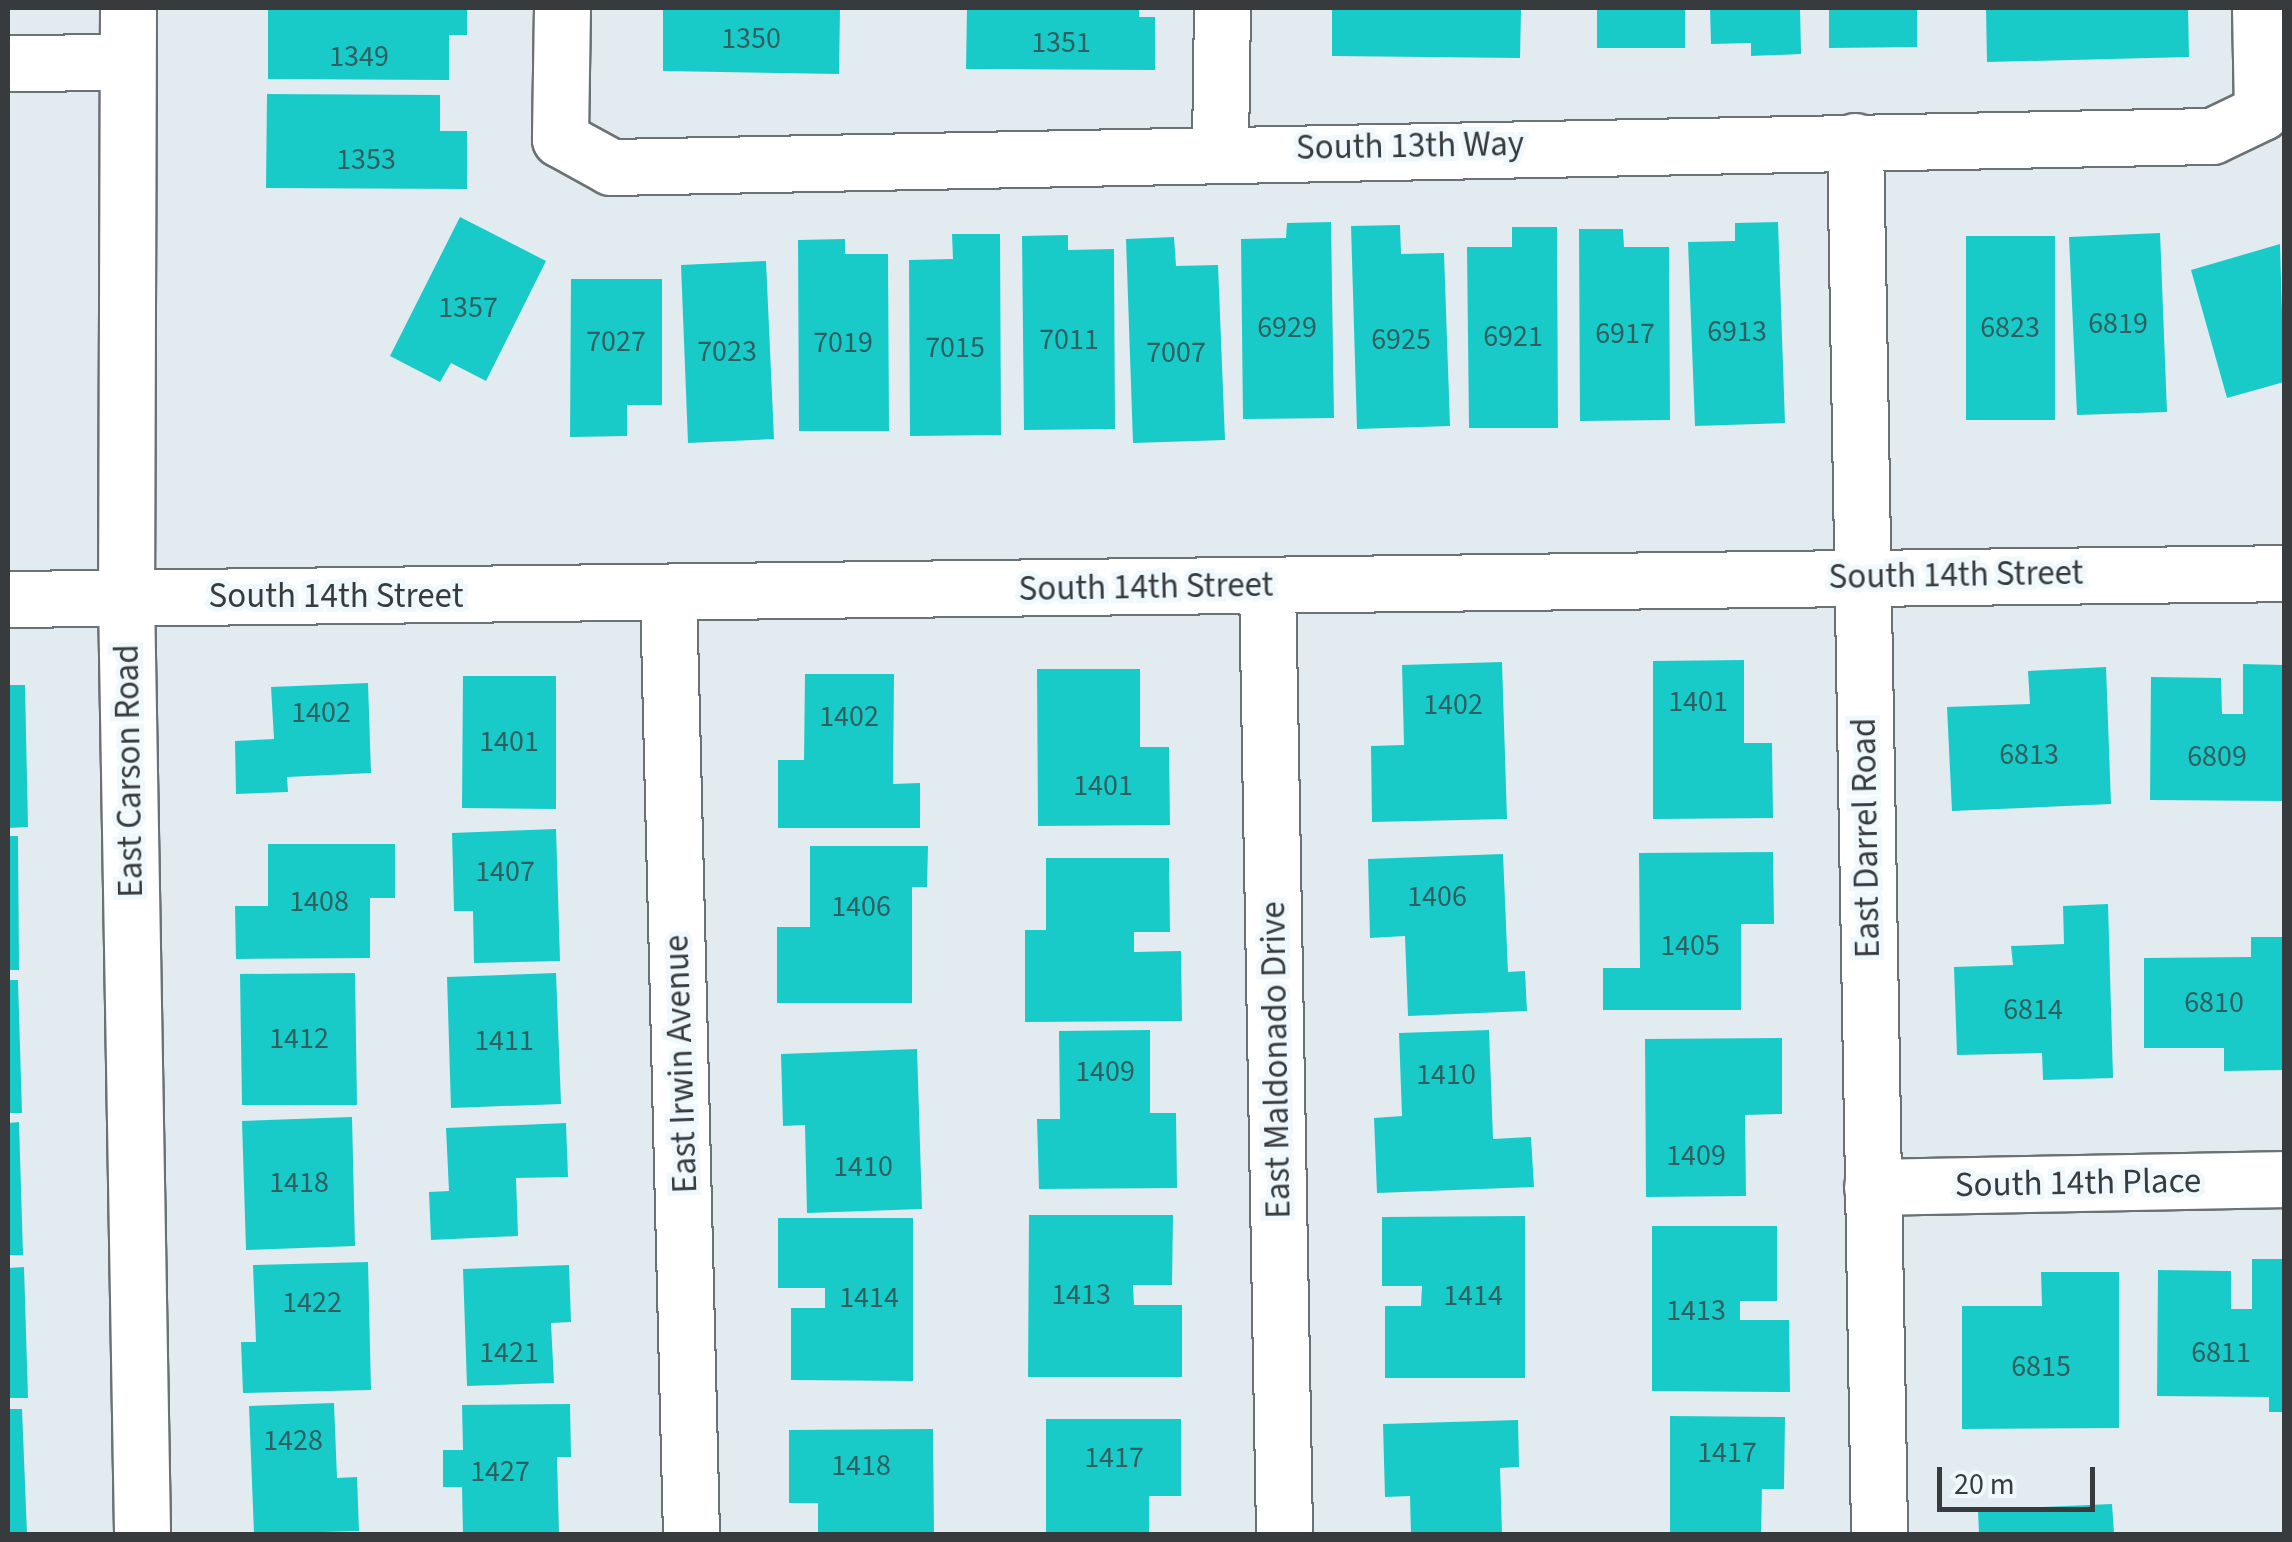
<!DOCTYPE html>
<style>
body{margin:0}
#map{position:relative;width:2292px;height:1542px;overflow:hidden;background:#e2ebef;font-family:"Source Sans 3",sans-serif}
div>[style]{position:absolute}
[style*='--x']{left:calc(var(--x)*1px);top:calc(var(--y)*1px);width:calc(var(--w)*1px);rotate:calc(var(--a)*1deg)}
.building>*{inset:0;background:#18cbc9}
.roads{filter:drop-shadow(2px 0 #6a7275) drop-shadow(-2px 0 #6a7275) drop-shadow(0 2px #6a7275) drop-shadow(0 -2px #6a7275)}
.street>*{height:55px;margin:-27.5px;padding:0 27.5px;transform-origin:27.5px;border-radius:27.5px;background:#fff}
span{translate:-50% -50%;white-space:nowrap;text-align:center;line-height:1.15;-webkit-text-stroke:10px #eff8fc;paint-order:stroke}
.number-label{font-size:30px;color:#305f60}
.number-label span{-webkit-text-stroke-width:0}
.street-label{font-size:35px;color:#383b3d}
.frame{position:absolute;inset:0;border:10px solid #383b3d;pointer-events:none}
.scale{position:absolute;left:1937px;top:1467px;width:158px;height:45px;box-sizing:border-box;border:5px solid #383b3d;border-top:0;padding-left:12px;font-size:30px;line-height:35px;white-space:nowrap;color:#383b3d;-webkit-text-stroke:8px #eff8fc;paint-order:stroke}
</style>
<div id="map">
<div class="building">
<i style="clip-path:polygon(268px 8px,467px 8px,467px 35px,449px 35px,449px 80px,268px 79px)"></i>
<i style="clip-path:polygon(663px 8px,840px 8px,839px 74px,663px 71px)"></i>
<i style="clip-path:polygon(967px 8px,1139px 8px,1139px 17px,1155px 17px,1155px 70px,966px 69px)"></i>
<i style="clip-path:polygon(1332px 8px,1521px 8px,1520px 58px,1332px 56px)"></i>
<i style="clip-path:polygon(1597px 8px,1685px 8px,1685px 48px,1597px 48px)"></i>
<i style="clip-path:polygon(1710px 8px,1800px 8px,1801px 54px,1751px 56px,1751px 43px,1711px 44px)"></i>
<i style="clip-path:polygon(1829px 8px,1917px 8px,1917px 47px,1829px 48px)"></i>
<i style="clip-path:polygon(1986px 8px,2188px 8px,2189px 57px,1987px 62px)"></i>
<i style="clip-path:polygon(267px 94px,440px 95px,440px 131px,467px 131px,467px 189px,266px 188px)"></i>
<i style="clip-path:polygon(460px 217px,546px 261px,486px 381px,451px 363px,440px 382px,390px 356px)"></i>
<i style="clip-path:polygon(1331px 222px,1334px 418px,1243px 419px,1241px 239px,1286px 238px,1287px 223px)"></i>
<i style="clip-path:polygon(1778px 222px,1785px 423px,1695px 426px,1688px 242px,1735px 241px,1735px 223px)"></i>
<i style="clip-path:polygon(1400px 225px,1401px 254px,1444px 253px,1450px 426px,1357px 429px,1351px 226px)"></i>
<i style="clip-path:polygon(1512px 227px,1557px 227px,1558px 428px,1469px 428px,1467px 247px,1512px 247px)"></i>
<i style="clip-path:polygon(1579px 229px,1623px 229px,1624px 247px,1669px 247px,1670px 420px,1580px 421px)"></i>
<i style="clip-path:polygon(2160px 233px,2167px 412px,2077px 415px,2069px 237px)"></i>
<i style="clip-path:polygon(952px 234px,1000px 234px,1001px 435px,910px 436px,909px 260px,953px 259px)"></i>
<i style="clip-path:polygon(1068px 235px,1068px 250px,1114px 249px,1115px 429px,1024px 430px,1022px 236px)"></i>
<i style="clip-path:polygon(1966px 236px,2055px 236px,2055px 420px,1966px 420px)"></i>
<i style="clip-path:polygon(1174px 237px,1176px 266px,1218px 265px,1225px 440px,1133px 443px,1126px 239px)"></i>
<i style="clip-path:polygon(845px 239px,845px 254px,888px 254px,889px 431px,799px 431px,798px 240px)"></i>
<i style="clip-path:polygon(2280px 244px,2284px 382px,2227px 398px,2191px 270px)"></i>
<i style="clip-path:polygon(766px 261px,774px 439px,688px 443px,681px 265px)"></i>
<i style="clip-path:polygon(571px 279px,662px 279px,662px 405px,627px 405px,627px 436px,570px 437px)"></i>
<i style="clip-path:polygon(1744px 660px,1744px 743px,1772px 743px,1773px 818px,1653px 819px,1653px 661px)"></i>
<i style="clip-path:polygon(1502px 662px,1507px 819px,1372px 822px,1371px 746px,1404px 745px,1402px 665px)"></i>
<i style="clip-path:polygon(2243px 664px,2284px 665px,2284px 801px,2150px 800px,2151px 677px,2221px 678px,2222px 714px,2243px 714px)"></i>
<i style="clip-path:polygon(2106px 667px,2111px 804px,1952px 811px,1947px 707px,2030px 704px,2028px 671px)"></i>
<i style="clip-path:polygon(1037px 669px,1140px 669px,1140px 747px,1169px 747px,1170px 825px,1038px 826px)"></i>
<i style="clip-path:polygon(805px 674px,894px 674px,893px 784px,920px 783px,920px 828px,778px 828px,778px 760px,804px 760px)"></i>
<i style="clip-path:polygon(463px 676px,556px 676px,556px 809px,462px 808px)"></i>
<i style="clip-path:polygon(368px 683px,371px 773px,287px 777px,288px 792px,236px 794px,235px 741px,274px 739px,271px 687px)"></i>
<i style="clip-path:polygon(8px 685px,25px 685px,28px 827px,8px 828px)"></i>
<i style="clip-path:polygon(556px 829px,560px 961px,474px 963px,473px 911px,454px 911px,452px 833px)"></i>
<i style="clip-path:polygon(8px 836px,18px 836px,19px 970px,8px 970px)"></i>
<i style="clip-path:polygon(268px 844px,395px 844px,395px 898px,370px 898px,370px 958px,236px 959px,235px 906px,268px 906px)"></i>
<i style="clip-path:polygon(810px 846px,928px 846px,927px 887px,912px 887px,912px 1003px,777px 1003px,777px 927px,810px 927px)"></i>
<i style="clip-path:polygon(1773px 852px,1774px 924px,1741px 924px,1741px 1010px,1603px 1010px,1603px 968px,1640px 968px,1639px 853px)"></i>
<i style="clip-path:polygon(1503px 854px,1508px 972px,1525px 971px,1527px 1011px,1408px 1016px,1405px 936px,1370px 938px,1368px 859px)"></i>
<i style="clip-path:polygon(1046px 858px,1169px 858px,1170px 932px,1134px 932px,1134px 952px,1181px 951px,1182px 1021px,1025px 1022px,1025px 930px,1046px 930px)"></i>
<i style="clip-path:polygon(2108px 904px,2113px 1078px,2043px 1080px,2042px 1053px,1957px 1055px,1954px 967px,2013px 965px,2011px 946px,2064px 944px,2063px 906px)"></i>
<i style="clip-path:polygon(2251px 937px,2284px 937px,2284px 1070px,2224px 1071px,2224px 1048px,2144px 1048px,2144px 958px,2251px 957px)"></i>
<i style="clip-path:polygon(355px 973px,357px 1105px,242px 1105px,240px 974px)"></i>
<i style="clip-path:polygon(556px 973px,561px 1104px,451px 1108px,447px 977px)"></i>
<i style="clip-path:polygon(8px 980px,18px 980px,22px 1113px,8px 1113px)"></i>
<i style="clip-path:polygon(1150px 1030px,1150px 1113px,1176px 1113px,1177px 1188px,1039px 1189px,1037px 1119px,1060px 1119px,1059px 1031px)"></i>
<i style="clip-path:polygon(1489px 1030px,1493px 1139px,1531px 1137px,1534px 1187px,1377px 1193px,1374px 1118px,1402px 1116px,1399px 1033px)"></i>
<i style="clip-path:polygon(1782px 1038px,1782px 1114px,1745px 1115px,1746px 1196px,1646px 1197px,1645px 1039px)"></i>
<i style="clip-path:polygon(917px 1049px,922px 1209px,807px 1213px,805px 1125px,783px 1126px,781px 1054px)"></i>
<i style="clip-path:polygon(352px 1117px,355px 1246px,246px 1250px,242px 1121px)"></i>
<i style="clip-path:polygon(19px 1122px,23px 1255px,8px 1255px,8px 1123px)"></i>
<i style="clip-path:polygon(566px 1123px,568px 1177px,516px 1178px,518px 1236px,431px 1240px,429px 1192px,449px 1191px,446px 1128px)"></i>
<i style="clip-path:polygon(1029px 1215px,1173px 1215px,1172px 1285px,1133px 1285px,1134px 1305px,1182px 1305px,1182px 1377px,1028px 1377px)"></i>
<i style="clip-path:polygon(1525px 1216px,1525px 1378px,1385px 1378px,1385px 1306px,1421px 1306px,1422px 1286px,1382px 1286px,1382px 1217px)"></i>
<i style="clip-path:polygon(778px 1218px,913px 1218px,913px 1381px,791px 1380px,791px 1308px,825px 1308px,825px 1288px,778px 1288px)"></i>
<i style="clip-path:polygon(1652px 1226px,1777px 1226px,1777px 1301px,1740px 1301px,1740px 1320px,1789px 1320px,1790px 1392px,1652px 1391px)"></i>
<i style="clip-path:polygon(2252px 1259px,2284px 1259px,2284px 1412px,2269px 1412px,2269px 1397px,2157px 1396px,2158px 1270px,2231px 1271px,2231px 1309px,2252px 1309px)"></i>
<i style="clip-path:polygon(368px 1262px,371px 1390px,243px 1393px,241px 1342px,256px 1342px,253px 1265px)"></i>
<i style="clip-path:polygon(569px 1265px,571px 1322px,551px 1323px,554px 1383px,467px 1386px,463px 1269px)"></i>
<i style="clip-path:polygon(24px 1267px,28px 1398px,8px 1398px,8px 1268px)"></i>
<i style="clip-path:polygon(2041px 1272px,2119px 1272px,2119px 1428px,1962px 1429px,1962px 1306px,2042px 1306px)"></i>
<i style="clip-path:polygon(334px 1403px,337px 1478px,357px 1477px,359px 1531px,254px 1534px,249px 1406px)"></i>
<i style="clip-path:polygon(570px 1404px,571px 1457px,557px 1457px,559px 1533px,463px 1534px,462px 1487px,443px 1487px,443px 1450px,463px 1450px,462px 1405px)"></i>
<i style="clip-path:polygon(8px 1409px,22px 1409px,27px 1534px,8px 1534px)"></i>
<i style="clip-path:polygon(1670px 1416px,1785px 1417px,1784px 1489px,1762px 1489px,1761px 1534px,1670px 1534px)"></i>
<i style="clip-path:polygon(1046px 1419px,1181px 1419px,1181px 1496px,1149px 1496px,1149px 1534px,1046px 1534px)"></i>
<i style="clip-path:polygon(1518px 1420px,1519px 1467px,1500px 1468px,1502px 1534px,1411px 1534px,1410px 1496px,1385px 1497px,1383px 1424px)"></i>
<i style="clip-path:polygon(933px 1429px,934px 1534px,818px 1534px,818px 1503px,789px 1503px,789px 1430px)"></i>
<i style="clip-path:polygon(2112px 1504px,2114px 1534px,1979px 1534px,1978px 1510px)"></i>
</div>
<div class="roads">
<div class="street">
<i style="--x:128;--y:8;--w:588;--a:90.19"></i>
<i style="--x:126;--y:596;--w:938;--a:89.02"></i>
<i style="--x:562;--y:8;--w:131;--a:90.9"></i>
<i style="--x:560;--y:139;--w:58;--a:28.8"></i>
<i style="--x:611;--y:167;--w:1601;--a:-1.11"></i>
<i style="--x:2212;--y:136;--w:55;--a:-25.6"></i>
<i style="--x:2262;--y:112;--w:104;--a:-91.1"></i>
<i style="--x:8;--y:63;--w:119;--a:-0.5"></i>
<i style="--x:1855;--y:141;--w:1393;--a:89.01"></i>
<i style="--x:1220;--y:148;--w:140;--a:-89.2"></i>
<i style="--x:1267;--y:585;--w:949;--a:88.97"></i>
<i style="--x:668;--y:593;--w:941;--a:88.6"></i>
<i style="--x:8;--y:599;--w:2276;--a:-0.65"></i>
<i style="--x:1872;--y:1187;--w:412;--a:-1.1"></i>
</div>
</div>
<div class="number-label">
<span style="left:751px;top:39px">1350</span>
<span style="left:1061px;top:43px">1351</span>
<span style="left:359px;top:57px">1349</span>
<span style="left:366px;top:160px">1353</span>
<span style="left:468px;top:308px">1357</span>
<span style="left:2118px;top:324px">6819</span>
<span style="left:1287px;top:328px">6929</span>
<span style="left:2010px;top:328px">6823</span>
<span style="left:1737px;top:332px">6913</span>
<span style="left:1625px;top:334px">6917</span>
<span style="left:1513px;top:337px">6921</span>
<span style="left:1069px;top:340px">7011</span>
<span style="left:1401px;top:340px">6925</span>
<span style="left:616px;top:342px">7027</span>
<span style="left:843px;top:343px">7019</span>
<span style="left:955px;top:348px">7015</span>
<span style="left:727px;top:352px">7023</span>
<span style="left:1176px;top:353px">7007</span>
<span style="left:1698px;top:702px">1401</span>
<span style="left:1453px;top:705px">1402</span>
<span style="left:321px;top:713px">1402</span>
<span style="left:849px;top:717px">1402</span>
<span style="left:509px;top:742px">1401</span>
<span style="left:2029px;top:755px">6813</span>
<span style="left:2217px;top:757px">6809</span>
<span style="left:1103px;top:786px">1401</span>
<span style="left:505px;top:872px">1407</span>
<span style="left:1437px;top:897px">1406</span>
<span style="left:319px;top:902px">1408</span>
<span style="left:861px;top:907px">1406</span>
<span style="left:1690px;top:946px">1405</span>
<span style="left:2214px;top:1003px">6810</span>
<span style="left:2033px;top:1010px">6814</span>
<span style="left:299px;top:1039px">1412</span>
<span style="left:504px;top:1041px">1411</span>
<span style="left:1105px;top:1072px">1409</span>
<span style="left:1446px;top:1075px">1410</span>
<span style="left:1696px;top:1156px">1409</span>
<span style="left:863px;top:1167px">1410</span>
<span style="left:299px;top:1183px">1418</span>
<span style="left:1081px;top:1295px">1413</span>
<span style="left:1473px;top:1296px">1414</span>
<span style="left:869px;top:1298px">1414</span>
<span style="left:312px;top:1303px">1422</span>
<span style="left:1696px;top:1311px">1413</span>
<span style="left:509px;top:1353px">1421</span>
<span style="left:2221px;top:1353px">6811</span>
<span style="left:2041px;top:1367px">6815</span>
<span style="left:293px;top:1441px">1428</span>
<span style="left:1727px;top:1453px">1417</span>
<span style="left:1114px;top:1458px">1417</span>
<span style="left:861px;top:1466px">1418</span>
<span style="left:500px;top:1472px">1427</span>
</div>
<div class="street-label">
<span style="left:1410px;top:146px;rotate:-1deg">South 13th Way</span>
<span style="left:1956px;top:575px;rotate:-1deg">South 14th Street</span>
<span style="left:1146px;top:587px;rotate:-1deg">South 14th Street</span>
<span style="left:336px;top:596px">South 14th Street</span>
<span style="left:129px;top:771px;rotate:-91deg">East Carson Road</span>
<span style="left:1866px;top:838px;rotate:-91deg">East Darrel Road</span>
<span style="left:1276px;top:1060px;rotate:-91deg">East Maldonado Drive</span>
<span style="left:681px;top:1064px;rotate:-92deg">East Irwin Avenue</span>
<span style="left:2078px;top:1183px;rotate:-1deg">South 14th Place</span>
</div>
<div class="frame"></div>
<div class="scale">20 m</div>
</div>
